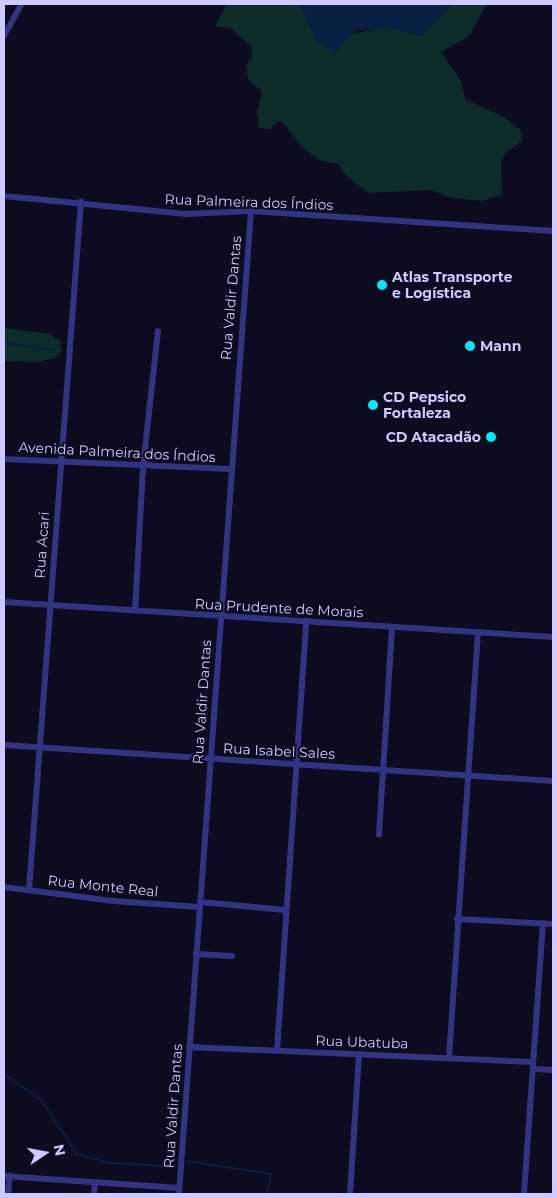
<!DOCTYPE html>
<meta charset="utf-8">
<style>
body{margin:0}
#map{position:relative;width:557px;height:1198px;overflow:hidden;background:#0d0b20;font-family:Montserrat,sans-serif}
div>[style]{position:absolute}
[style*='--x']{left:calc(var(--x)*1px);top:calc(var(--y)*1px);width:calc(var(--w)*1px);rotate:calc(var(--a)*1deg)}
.green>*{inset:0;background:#0d2b28}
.water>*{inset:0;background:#072043}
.stream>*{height:2px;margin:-1px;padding:0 1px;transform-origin:1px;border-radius:1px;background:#072043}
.minor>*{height:5.5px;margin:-2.75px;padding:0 2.75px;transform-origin:2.75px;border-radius:2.75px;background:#323383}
.dots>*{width:14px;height:14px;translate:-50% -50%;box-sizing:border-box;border:2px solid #0d0b20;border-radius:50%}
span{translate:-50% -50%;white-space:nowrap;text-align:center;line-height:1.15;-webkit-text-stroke:4px #0d0b20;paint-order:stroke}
.street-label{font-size:14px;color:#cdcaff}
.poi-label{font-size:14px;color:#cdcaff;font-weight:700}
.left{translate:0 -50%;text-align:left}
.right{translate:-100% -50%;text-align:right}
.frame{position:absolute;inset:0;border:5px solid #cdcaff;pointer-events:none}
.north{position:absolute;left:20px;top:1128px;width:50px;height:50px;-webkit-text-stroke:4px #0d0b20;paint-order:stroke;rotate:78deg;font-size:14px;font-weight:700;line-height:20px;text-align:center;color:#cdcaff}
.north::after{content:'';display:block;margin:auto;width:18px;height:22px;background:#cdcaff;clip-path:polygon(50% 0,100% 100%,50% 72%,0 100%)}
</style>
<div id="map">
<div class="green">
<i style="clip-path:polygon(226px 4px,300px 4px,317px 41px,385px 27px,422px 36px,452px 4px,487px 4px,469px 36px,441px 52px,460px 79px,466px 100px,504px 117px,521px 130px,522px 141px,505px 153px,501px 163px,502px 194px,483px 201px,452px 198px,431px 190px,368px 193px,344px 174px,339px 164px,319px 160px,303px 148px,282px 122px,277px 121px,270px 129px,259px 128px,257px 112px,262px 92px,248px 79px,246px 65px,252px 57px,251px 46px,230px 28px,216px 26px)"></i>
<i style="clip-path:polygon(4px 328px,50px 334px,59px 340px,62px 350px,56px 358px,36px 362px,4px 361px)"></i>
</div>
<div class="water">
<i style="clip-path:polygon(300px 4px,452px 4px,422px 36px,385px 27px,354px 31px,335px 54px,317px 41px)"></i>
</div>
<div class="stream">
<i style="--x:4;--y:343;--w:50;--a:8"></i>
<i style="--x:4;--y:1074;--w:45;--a:35.1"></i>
<i style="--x:41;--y:1100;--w:65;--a:56.3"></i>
<i style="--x:77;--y:1154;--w:34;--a:15"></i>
<i style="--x:110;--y:1163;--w:57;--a:3"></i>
<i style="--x:167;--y:1166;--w:11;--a:-41"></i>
<i style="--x:188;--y:1161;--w:84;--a:8.9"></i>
<i style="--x:271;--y:1174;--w:20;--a:101"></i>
</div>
<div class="minor">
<i style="--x:4;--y:36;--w:37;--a:-61"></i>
<i style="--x:4;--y:196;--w:183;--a:5.6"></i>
<i style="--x:186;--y:214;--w:65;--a:-2.6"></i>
<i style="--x:251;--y:211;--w:303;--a:3.8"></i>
<i style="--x:4;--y:459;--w:226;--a:2.5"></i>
<i style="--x:4;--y:602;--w:550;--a:3.65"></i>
<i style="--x:135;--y:611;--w:144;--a:-86.8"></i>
<i style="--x:143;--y:467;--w:136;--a:-83.7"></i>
<i style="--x:4;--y:745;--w:550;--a:3.75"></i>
<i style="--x:379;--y:835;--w:208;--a:-86.4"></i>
<i style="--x:4;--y:887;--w:110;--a:7.3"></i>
<i style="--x:113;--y:901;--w:87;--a:3.9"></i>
<i style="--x:29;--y:890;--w:690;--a:-85.68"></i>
<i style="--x:200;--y:902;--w:85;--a:5.4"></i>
<i style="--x:457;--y:919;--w:96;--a:3"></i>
<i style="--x:196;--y:954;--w:36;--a:3"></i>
<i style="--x:189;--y:1047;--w:344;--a:2.5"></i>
<i style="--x:277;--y:1051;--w:431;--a:-86.1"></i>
<i style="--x:449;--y:1058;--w:426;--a:-86.1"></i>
<i style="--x:533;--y:1069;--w:20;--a:3"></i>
<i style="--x:4;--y:1176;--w:176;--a:3.9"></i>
<i style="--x:8;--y:1194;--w:18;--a:-84"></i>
<i style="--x:94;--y:1194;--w:10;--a:-84"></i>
<i style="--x:179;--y:1194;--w:986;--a:-85.81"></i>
<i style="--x:350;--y:1194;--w:140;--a:-86.3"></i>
<i style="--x:524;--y:1194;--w:271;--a:-86"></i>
</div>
<div class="dots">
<i style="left:382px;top:285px;background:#00eaf5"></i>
<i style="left:470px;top:346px;background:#00eaf5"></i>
<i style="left:373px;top:405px;background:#00eaf5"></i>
<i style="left:491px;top:437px;background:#00eaf5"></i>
</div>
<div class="street-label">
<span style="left:249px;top:202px;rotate:2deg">Rua Palmeira dos Índios</span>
<span style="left:231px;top:298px;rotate:-85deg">Rua Valdir Dantas</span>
<span style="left:117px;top:452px;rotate:3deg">Avenida Palmeira dos Índios</span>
<span style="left:42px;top:545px;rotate:-86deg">Rua Acari</span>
<span style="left:279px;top:608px;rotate:3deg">Rua Prudente de Morais</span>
<span style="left:202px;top:702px;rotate:-86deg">Rua Valdir Dantas</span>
<span style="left:279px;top:751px;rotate:3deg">Rua Isabel Sales</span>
<span style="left:103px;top:886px;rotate:6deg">Rua Monte Real</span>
<span style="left:362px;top:1042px;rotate:2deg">Rua Ubatuba</span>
<span style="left:173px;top:1106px;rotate:-86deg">Rua Valdir Dantas</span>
</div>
<div class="poi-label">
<span class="left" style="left:392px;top:285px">Atlas Transporte<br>e Logística</span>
<span class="left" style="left:480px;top:346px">Mann</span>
<span class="left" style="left:383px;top:405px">CD Pepsico<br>Fortaleza</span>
<span class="right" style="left:481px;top:437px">CD Atacadão</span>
</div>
<div class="frame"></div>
<div class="north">N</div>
</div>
